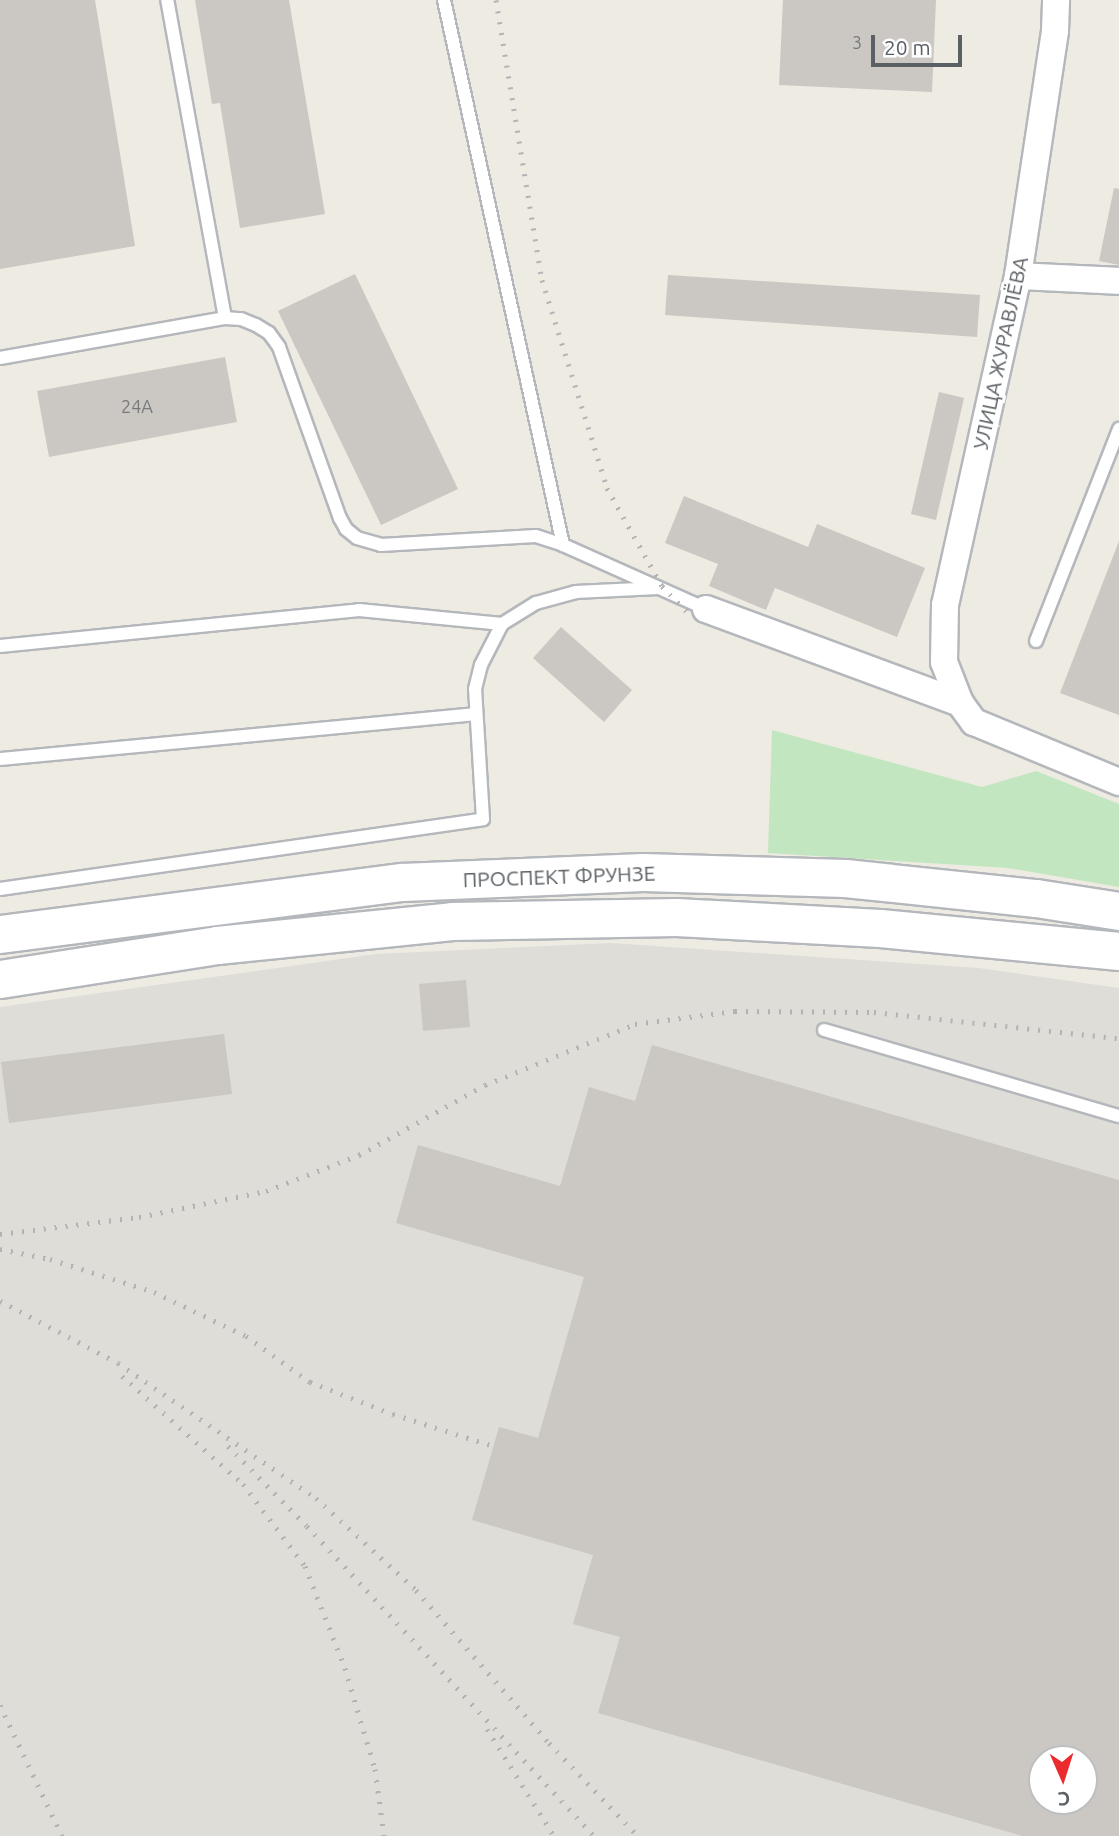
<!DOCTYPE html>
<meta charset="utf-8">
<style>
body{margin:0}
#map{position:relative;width:1119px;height:1836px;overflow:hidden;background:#eeebe3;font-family:Ubuntu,sans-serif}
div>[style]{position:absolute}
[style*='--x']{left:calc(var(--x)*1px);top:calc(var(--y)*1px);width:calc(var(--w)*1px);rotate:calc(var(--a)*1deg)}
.industrial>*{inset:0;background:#dfddd8}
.green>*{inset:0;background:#c2e6bf}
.building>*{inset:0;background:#cbc7c2}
.roads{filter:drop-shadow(2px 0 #b4b7bb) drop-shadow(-2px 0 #b4b7bb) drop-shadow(0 2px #b4b7bb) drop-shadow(0 -2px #b4b7bb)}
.service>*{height:12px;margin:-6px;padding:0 6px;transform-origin:6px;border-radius:6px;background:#fff}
.minor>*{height:26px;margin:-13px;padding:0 13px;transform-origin:13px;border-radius:13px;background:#fff}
.secondary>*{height:37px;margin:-18.5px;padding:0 18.5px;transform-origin:18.5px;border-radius:18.5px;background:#fff}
.rail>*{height:5px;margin-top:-2.5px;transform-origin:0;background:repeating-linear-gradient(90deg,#b2b3b4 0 2px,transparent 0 11px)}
span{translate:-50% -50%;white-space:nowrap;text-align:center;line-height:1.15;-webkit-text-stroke:6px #fff;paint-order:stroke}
.number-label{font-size:18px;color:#777a7c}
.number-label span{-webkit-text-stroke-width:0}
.street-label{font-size:21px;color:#5b6064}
.north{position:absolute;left:1028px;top:1745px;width:70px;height:70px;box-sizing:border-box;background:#fff;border:2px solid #bdbfc1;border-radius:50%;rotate:177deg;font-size:19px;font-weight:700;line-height:28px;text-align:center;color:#5b6064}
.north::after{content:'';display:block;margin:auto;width:24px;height:32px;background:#eb2c2e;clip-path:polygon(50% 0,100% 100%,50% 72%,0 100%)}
.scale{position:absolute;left:871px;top:35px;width:91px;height:32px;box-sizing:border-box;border:4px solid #5b6064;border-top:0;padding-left:9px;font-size:21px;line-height:24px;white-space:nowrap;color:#5b6064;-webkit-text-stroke:5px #fff;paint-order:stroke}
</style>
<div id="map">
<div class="industrial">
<i style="clip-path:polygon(evenodd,611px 943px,979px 968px,1119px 988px,1119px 1836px,0 1836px,0 1007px,376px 954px,611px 943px,1042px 1759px,1084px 1759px,1084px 1801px,1042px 1801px,1042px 1759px)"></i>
</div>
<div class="green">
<i style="clip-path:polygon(772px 730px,982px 787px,1036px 771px,1119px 804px,1119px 887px,1008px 868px,768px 853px)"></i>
</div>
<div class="building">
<i style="clip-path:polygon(0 0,95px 0,135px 246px,0 269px)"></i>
<i style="clip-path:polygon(195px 0,289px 0,325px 214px,240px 228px,220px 103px,212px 104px)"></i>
<i style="clip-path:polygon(783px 0,936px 0,932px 92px,779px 85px)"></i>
<i style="clip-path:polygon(1114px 188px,1119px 189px,1119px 265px,1099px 261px)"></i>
<i style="clip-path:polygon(355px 274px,458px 489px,381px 525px,278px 311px)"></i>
<i style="clip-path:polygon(668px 275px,980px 295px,977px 337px,665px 315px)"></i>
<i style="clip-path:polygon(225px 357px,237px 422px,49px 457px,37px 391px)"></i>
<i style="clip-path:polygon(939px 392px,964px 398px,936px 520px,911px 514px)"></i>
<i style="clip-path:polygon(684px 496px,808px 547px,817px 524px,925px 568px,897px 637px,775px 588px,766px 610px,709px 586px,718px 564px,665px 543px)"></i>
<i style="clip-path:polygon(1119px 541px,1119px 715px,1060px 693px)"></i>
<i style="clip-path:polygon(561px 627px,632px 690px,604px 722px,533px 658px)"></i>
<i style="clip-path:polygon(466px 980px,470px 1027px,423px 1031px,419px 984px)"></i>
<i style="clip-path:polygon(224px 1034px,232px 1094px,9px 1123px,1px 1062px)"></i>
<i style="clip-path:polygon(evenodd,652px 1045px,1119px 1180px,1119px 1836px,1022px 1836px,598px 1713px,620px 1637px,573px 1624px,593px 1555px,472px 1520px,499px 1427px,538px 1438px,584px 1277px,396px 1223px,418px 1145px,560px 1186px,589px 1087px,635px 1101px,652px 1045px,1042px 1759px,1084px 1759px,1084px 1801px,1042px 1801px,1042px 1759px)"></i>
</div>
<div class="roads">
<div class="service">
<i style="--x:444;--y:0;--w:558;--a:77.68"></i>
<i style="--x:563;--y:545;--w:157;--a:24.1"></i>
<i style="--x:225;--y:318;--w:16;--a:4"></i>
<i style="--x:241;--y:319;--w:16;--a:22"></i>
<i style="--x:256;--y:325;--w:15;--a:32"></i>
<i style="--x:269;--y:333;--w:17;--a:54"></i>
<i style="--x:279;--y:347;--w:182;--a:70.4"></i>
<i style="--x:340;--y:518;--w:13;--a:61"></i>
<i style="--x:346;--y:529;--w:14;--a:39"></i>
<i style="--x:357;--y:538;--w:25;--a:16"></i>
<i style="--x:381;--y:545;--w:155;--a:-3.3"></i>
<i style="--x:536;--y:536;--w:28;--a:18"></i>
<i style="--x:0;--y:358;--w:229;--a:-10.1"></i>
<i style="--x:225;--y:318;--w:323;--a:-100.3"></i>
<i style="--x:1036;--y:641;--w:228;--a:-68.6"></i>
<i style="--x:0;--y:646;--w:361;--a:-5.7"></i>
<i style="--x:359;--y:610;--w:144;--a:5.6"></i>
<i style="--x:0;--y:759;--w:478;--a:-5.4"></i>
<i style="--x:0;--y:889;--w:488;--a:-8.2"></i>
<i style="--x:483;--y:819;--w:130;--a:-93.5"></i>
<i style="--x:475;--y:689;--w:25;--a:-76"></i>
<i style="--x:481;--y:665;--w:46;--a:-62.9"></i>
<i style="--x:502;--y:624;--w:40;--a:-32"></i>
<i style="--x:536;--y:603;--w:41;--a:-15.4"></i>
<i style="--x:576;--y:592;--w:82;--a:-2.8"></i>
<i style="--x:824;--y:1030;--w:307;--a:16.3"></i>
</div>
<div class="minor">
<i style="--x:1018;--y:276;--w:101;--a:2.8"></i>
<i style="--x:706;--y:609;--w:271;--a:20.3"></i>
<i style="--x:960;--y:703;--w:24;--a:54"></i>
<i style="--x:974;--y:722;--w:157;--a:22.5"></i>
<i style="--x:960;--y:703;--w:44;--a:-111.3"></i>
<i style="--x:944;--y:662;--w:57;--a:-89"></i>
<i style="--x:945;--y:605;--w:337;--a:-77.5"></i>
<i style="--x:1018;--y:276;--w:248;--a:-81.4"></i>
<i style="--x:1055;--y:31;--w:31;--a:-88"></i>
</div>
<div class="secondary">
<i style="--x:0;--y:934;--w:405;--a:-7.4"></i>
<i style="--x:402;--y:882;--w:241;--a:-2.4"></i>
<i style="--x:643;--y:872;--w:202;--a:1.7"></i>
<i style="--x:845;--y:878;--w:192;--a:6"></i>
<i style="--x:1036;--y:898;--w:84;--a:8.9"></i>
<i style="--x:0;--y:979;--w:220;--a:-8.9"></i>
<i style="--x:217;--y:945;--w:236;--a:-5.8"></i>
<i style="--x:452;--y:921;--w:224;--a:-1"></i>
<i style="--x:676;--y:917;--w:204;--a:3.1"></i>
<i style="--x:880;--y:928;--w:240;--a:5.5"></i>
</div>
</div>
<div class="rail">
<i style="--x:496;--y:0;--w:284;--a:80.7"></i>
<i style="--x:542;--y:280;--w:218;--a:72.6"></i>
<i style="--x:607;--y:488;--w:112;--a:60.7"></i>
<i style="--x:662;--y:586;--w:35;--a:46"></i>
<i style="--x:0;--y:1234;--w:140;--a:-7"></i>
<i style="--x:139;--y:1217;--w:130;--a:-11.6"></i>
<i style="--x:266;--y:1191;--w:100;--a:-21.2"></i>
<i style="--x:359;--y:1155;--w:144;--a:-29.1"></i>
<i style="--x:485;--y:1085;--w:162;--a:-22.1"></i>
<i style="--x:635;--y:1024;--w:101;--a:-7.4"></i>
<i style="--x:735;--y:1011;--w:139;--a:0.4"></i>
<i style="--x:874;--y:1012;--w:246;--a:6.1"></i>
<i style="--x:0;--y:1249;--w:51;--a:11.3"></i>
<i style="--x:50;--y:1259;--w:109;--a:17.6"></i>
<i style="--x:154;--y:1292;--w:102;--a:25.6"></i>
<i style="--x:246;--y:1336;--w:79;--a:35.7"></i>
<i style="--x:310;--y:1382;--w:89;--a:21.1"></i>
<i style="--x:393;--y:1414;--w:105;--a:17.7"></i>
<i style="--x:0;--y:1301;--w:133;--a:27.7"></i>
<i style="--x:118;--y:1363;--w:240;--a:34.3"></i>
<i style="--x:316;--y:1498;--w:136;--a:42.6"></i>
<i style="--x:416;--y:1590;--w:203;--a:49"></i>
<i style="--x:549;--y:1743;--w:129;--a:46.3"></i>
<i style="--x:122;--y:1376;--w:162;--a:41.8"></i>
<i style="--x:243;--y:1484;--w:103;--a:52.9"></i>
<i style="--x:305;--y:1566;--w:110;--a:68.6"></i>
<i style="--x:345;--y:1668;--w:105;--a:73.5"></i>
<i style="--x:375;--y:1769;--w:68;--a:82.3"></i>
<i style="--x:228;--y:1446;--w:112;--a:45.4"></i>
<i style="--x:307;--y:1526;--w:422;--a:47.2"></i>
<i style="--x:0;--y:1705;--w:145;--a:64.7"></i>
<i style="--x:487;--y:1729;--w:126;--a:57.9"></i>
</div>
<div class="number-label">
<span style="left:857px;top:42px">3</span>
<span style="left:137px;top:406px">24А</span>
</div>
<div class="street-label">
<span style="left:1000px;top:353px;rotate:-78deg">УЛИЦА ЖУРАВЛЁВА</span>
<span style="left:559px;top:876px;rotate:-2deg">ПРОСПЕКТ ФРУНЗЕ</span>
</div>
<div class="north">С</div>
<div class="scale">20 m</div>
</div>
